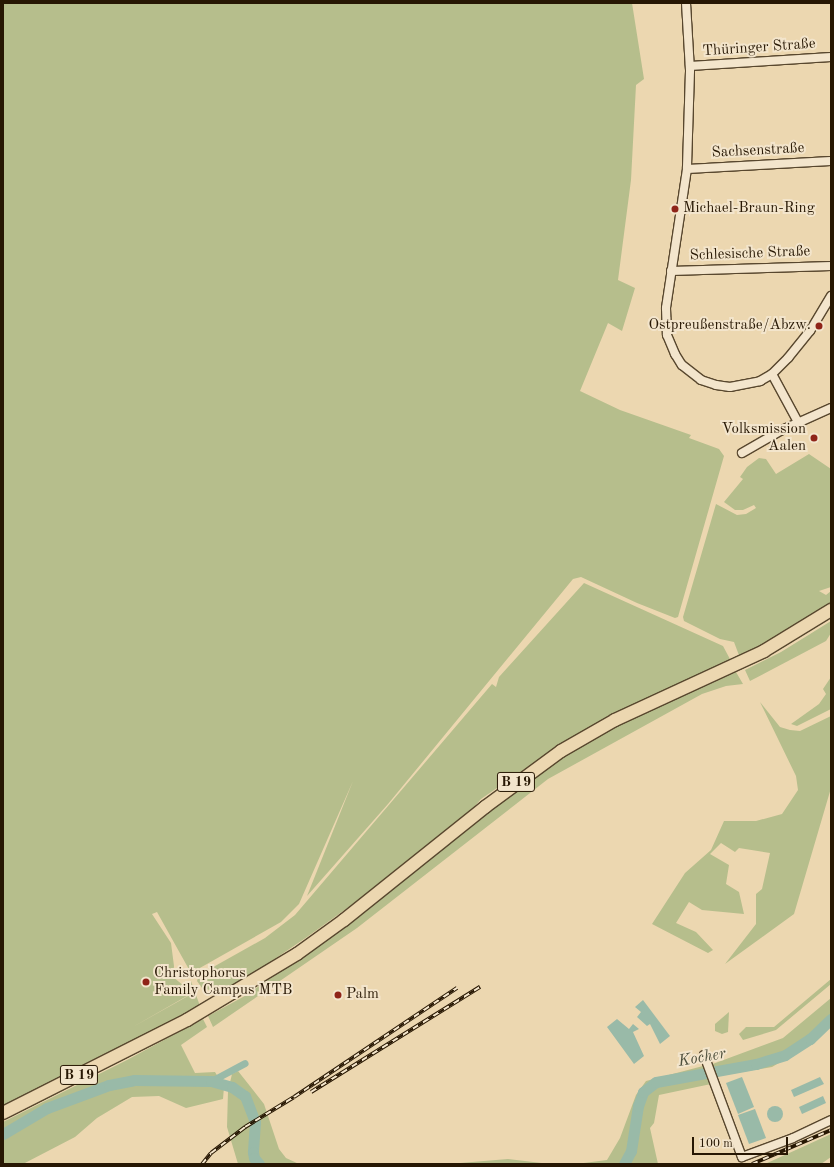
<!DOCTYPE html>
<meta charset="utf-8">
<style>
body{margin:0}
#map{position:relative;width:834px;height:1167px;overflow:hidden;background:#ecd7b0;font-family:"Old Standard TT",serif}
div>[style]{position:absolute}
[style*='--x']{left:calc(var(--x)*1px);top:calc(var(--y)*1px);width:calc(var(--w)*1px);rotate:calc(var(--a)*1deg)}
.green>*{inset:0;background:#b6be8c}
.water>*{inset:0;background:#99baa8}
.round{border-radius:50%}
.stream>*{height:2px;margin:-1px;padding:0 1px;transform-origin:1px;border-radius:1px;background:#99baa8}
.canal>*{height:7px;margin:-3.5px;padding:0 3.5px;transform-origin:3.5px;border-radius:3.5px;background:#99baa8}
.river>*{height:11px;margin:-5.5px;padding:0 5.5px;transform-origin:5.5px;border-radius:5.5px;background:#99baa8}
.roads{filter:drop-shadow(1px 0 #58472e) drop-shadow(-1px 0 #58472e) drop-shadow(0 1px #58472e) drop-shadow(0 -1px #58472e)}
.minor>*{height:8px;margin:-4px;padding:0 4px;transform-origin:4px;border-radius:4px;background:#f3e5cc}
.highway>*{height:12px;margin:-6px;padding:0 6px;transform-origin:6px;border-radius:6px;background:#ecd7b0}
.rail>*{height:3.5px;margin-top:-1.75px;transform-origin:0;background:repeating-linear-gradient(90deg,#f3e5cc 0 6px,#271703 0 12px);box-sizing:border-box;border-block:1px solid #271703}
.dots>*{width:11px;height:11px;translate:-50% -50%;box-sizing:border-box;border:2px solid #f3e5cc;border-radius:50%}
span{translate:-50% -50%;white-space:nowrap;text-align:center;line-height:1.15;-webkit-text-stroke:4px #f3e5cc;paint-order:stroke}
.shield-label span{padding:1px 3px;background:#f3e5cc;border:1px solid;border-radius:3px;-webkit-text-stroke-width:0}
.shield-label{font-size:14px;color:#271703;font-weight:700}
.street-label{font-size:15px;color:#271703}
.poi-label{font-size:15px;color:#271703}
.left{translate:0 -50%;text-align:left}
.right{translate:-100% -50%;text-align:right}
.water-label{font-size:16px;color:#4f503d;font-style:italic}
.frame{position:absolute;inset:0;border:4px solid #271703;pointer-events:none}
.scale{position:absolute;left:692px;top:1137px;width:96px;height:18px;box-sizing:border-box;border:2px solid #271703;border-top:0;padding-left:5px;font-size:12px;line-height:14px;white-space:nowrap;color:#271703;-webkit-text-stroke:3px #f3e5cc;paint-order:stroke}
</style>
<div id="map">
<div class="green">
<i style="clip-path:polygon(3px 3px,632px 3px,644px 79px,636px 85px,631px 180px,618px 280px,635px 288px,622px 331px,608px 323px,580px 391px,620px 410px,691px 435px,689px 438px,719px 449px,724px 456px,678px 617px,675px 618px,637px 603px,581px 577px,573px 579px,388px 804px,307px 896px,353px 781px,299px 904px,281px 922px,191px 973px,157px 912px,152px 914px,171px 943px,174px 966px,173px 977px,184px 986px,187px 996px,131px 1028px,188px 996px,184px 984px,191px 981px,200px 1006px,126px 1047px,97px 1058px,3px 1106px)"></i>
<i style="clip-path:polygon(809px 454px,831px 469px,831px 587px,819px 591px,826px 595px,831px 591px,831px 602px,803px 623px,740px 658px,734px 642px,720px 639px,684px 621px,683px 617px,716px 504px,737px 515px,746px 514px,756px 508px,754px 505px,743px 510px,735px 510px,724px 502px,743px 479px,740px 477px,747px 467px,759px 458px,766px 459px,776px 474px)"></i>
<i style="clip-path:polygon(584px 583px,723px 646px,731px 661px,669px 688px,558px 746px,481px 799px,468px 814px,407px 865px,307px 937px,223px 994px,215px 996px,214px 991px,202px 988px,197px 981px,199px 975px,265px 938px,295px 915px,492px 684px,496px 687px,499px 677px)"></i>
<i style="clip-path:polygon(831px 621px,831px 633px,826px 641px,750px 681px,745px 670px,781px 652px)"></i>
<i style="clip-path:polygon(736px 672px,743px 684px,726px 686px,702px 694px,548px 779px,357px 928px,213px 1027px,208px 1016px,243px 997px,353px 922px,501px 801px,562px 758px,611px 729px)"></i>
<i style="clip-path:polygon(831px 677px,831px 709px,797px 726px,791px 724px,819px 704px,826px 694px,823px 689px)"></i>
<i style="clip-path:polygon(760px 702px,780px 727px,790px 730px,800px 731px,831px 716px,831px 788px,794px 914px,725px 964px,756px 924px,756px 894px,762px 889px,770px 853px,739px 848px,735px 852px,721px 843px,710px 854px,729px 865px,726px 884px,739px 892px,744px 914px,702px 910px,689px 902px,676px 923px,696px 932px,713px 950px,708px 953px,652px 924px,685px 873px,711px 850px,724px 821px,756px 821px,782px 814px,798px 790px,796px 776px)"></i>
<i style="clip-path:polygon(831px 979px,831px 984px,776px 1030px,743px 1040px,739px 1034px,746px 1027px,774px 1027px)"></i>
<i style="clip-path:polygon(831px 998px,831px 1025px,810px 1045px,772px 1067px,718px 1076px,710px 1065px,783px 1038px)"></i>
<i style="clip-path:polygon(729px 1012px,728px 1032px,722px 1034px,715px 1031px,715px 1024px)"></i>
<i style="clip-path:polygon(203px 1019px,207px 1027px,181px 1045px,195px 1073px,215px 1072px,224px 1087px,223px 1099px,186px 1108px,159px 1096px,132px 1097px,97px 1118px,75px 1137px,23px 1164px,3px 1164px,3px 1122px,127px 1060px)"></i>
<i style="clip-path:polygon(703px 1066px,711px 1084px,659px 1095px,654px 1123px,650px 1128px,658px 1164px,576px 1164px,607px 1160px,620px 1138px,636px 1095px,646px 1081px)"></i>
<i style="clip-path:polygon(238px 1071px,264px 1104px,279px 1149px,286px 1158px,299px 1164px,238px 1164px,227px 1127px,228px 1091px,232px 1074px)"></i>
<i style="clip-path:polygon(831px 1134px,831px 1157px,821px 1164px,765px 1164px)"></i>
<i style="clip-path:polygon(508px 1159px,550px 1164px,448px 1164px)"></i>
</div>
<div class="water">
<i style="clip-path:polygon(643px 1000px,670px 1036px,660px 1044px,650px 1024px,647px 1026px,637px 1017px,641px 1012px,635px 1007px)"></i>
<i style="clip-path:polygon(617px 1019px,629px 1029px,633px 1024px,639px 1029px,633px 1032px,644px 1056px,634px 1064px,607px 1027px)"></i>
<i style="clip-path:polygon(742px 1077px,754px 1107px,738px 1114px,726px 1083px)"></i>
<i style="clip-path:polygon(820px 1077px,824px 1084px,794px 1097px,791px 1090px)"></i>
<i style="clip-path:polygon(823px 1096px,826px 1103px,802px 1114px,799px 1107px)"></i>
<i class="round" style="left:767px;top:1106px;width:16px;height:16px"></i>
<i style="clip-path:polygon(755px 1109px,766px 1138px,749px 1144px,738px 1115px)"></i>
</div>
<div class="stream">
<i style="--x:700;--y:1070;--w:4;--a:56"></i>
</div>
<div class="canal">
<i style="--x:211;--y:1081;--w:38;--a:-28"></i>
</div>
<div class="river">
<i style="--x:3;--y:1134;--w:51;--a:-30.6"></i>
<i style="--x:47;--y:1108;--w:66;--a:-20.4"></i>
<i style="--x:109;--y:1085;--w:25;--a:-11"></i>
<i style="--x:134;--y:1080;--w:77;--a:0.7"></i>
<i style="--x:211;--y:1081;--w:22;--a:16"></i>
<i style="--x:232;--y:1087;--w:16;--a:35"></i>
<i style="--x:245;--y:1096;--w:28;--a:69"></i>
<i style="--x:255;--y:1122;--w:30;--a:94"></i>
<i style="--x:253;--y:1152;--w:6;--a:81"></i>
<i style="--x:254;--y:1158;--w:8;--a:50"></i>
<i style="--x:624;--y:1164;--w:15;--a:-62"></i>
<i style="--x:631;--y:1151;--w:46;--a:-81.2"></i>
<i style="--x:638;--y:1106;--w:15;--a:-70"></i>
<i style="--x:643;--y:1092;--w:16;--a:-38"></i>
<i style="--x:656;--y:1082;--w:102;--a:-10.2"></i>
<i style="--x:756;--y:1064;--w:30;--a:-17"></i>
<i style="--x:785;--y:1055;--w:30;--a:-33"></i>
<i style="--x:810;--y:1039;--w:29;--a:-44"></i>
</div>
<div class="roads">
<div class="minor">
<i style="--x:686;--y:3;--w:68;--a:86.6"></i>
<i style="--x:690;--y:71;--w:98;--a:91.8"></i>
<i style="--x:687;--y:169;--w:141;--a:98.6"></i>
<i style="--x:666;--y:308;--w:27;--a:88"></i>
<i style="--x:667;--y:335;--w:21;--a:67"></i>
<i style="--x:675;--y:354;--w:13;--a:58"></i>
<i style="--x:682;--y:365;--w:24;--a:38"></i>
<i style="--x:701;--y:380;--w:16;--a:18"></i>
<i style="--x:716;--y:385;--w:14;--a:8"></i>
<i style="--x:730;--y:387;--w:31;--a:-11"></i>
<i style="--x:760;--y:381;--w:14;--a:-30"></i>
<i style="--x:772;--y:374;--w:23;--a:-45"></i>
<i style="--x:788;--y:358;--w:35;--a:-51"></i>
<i style="--x:810;--y:331;--w:41;--a:-59"></i>
<i style="--x:690;--y:66;--w:141;--a:-3.7"></i>
<i style="--x:687;--y:169;--w:144;--a:-3.2"></i>
<i style="--x:671;--y:271;--w:160;--a:-1.8"></i>
<i style="--x:772;--y:374;--w:55;--a:61.6"></i>
<i style="--x:742;--y:453;--w:46;--a:-29.9"></i>
<i style="--x:782;--y:430;--w:54;--a:-24.2"></i>
<i style="--x:704;--y:1055;--w:109;--a:69.6"></i>
<i style="--x:742;--y:1157;--w:54;--a:-20.4"></i>
<i style="--x:793;--y:1138;--w:42;--a:-25.3"></i>
</div>
<div class="highway">
<i style="--x:3;--y:1113;--w:206;--a:-26.8"></i>
<i style="--x:187;--y:1020;--w:128;--a:-31"></i>
<i style="--x:297;--y:954;--w:58;--a:-35.9"></i>
<i style="--x:344;--y:920;--w:181;--a:-38.7"></i>
<i style="--x:485;--y:807;--w:94;--a:-36.4"></i>
<i style="--x:561;--y:751;--w:62;--a:-29.9"></i>
<i style="--x:615;--y:720;--w:164;--a:-24.8"></i>
<i style="--x:764;--y:651;--w:79;--a:-31.5"></i>
</div>
</div>
<div class="rail">
<i style="--x:311;--y:1092;--w:199;--a:-31.9"></i>
<i style="--x:202;--y:1164;--w:14;--a:-51"></i>
<i style="--x:211;--y:1153;--w:43;--a:-37.4"></i>
<i style="--x:245;--y:1127;--w:57;--a:-31.5"></i>
<i style="--x:294;--y:1097;--w:196;--a:-33.8"></i>
<i style="--x:752;--y:1164;--w:86;--a:-23.3"></i>
</div>
<div class="dots">
<i style="left:675px;top:209px;background:#8f2418"></i>
<i style="left:819px;top:326px;background:#8f2418"></i>
<i style="left:814px;top:438px;background:#8f2418"></i>
<i style="left:146px;top:982px;background:#8f2418"></i>
<i style="left:338px;top:995px;background:#8f2418"></i>
</div>
<div class="shield-label">
<span style="left:516px;top:782px">B 19</span>
<span style="left:79px;top:1075px">B 19</span>
</div>
<div class="street-label">
<span style="left:759px;top:48px;rotate:-4deg">Thüringer Straße</span>
<span style="left:758px;top:151px;rotate:-3deg">Sachsenstraße</span>
<span style="left:750px;top:254px;rotate:-2deg">Schlesische Straße</span>
</div>
<div class="poi-label">
<span class="left" style="left:683px;top:209px">Michael-Braun-Ring</span>
<span class="right" style="left:811px;top:326px">Ostpreußenstraße/Abzw.</span>
<span class="right" style="left:806px;top:438px">Volksmission<br>Aalen</span>
<span class="left" style="left:154px;top:982px">Christophorus<br>Family Campus MTB</span>
<span class="left" style="left:346px;top:995px">Palm</span>
</div>
<div class="water-label">
<span style="left:702px;top:1058px;rotate:-10deg">Kocher</span>
</div>
<div class="frame"></div>
<div class="scale">100 m</div>
</div>
